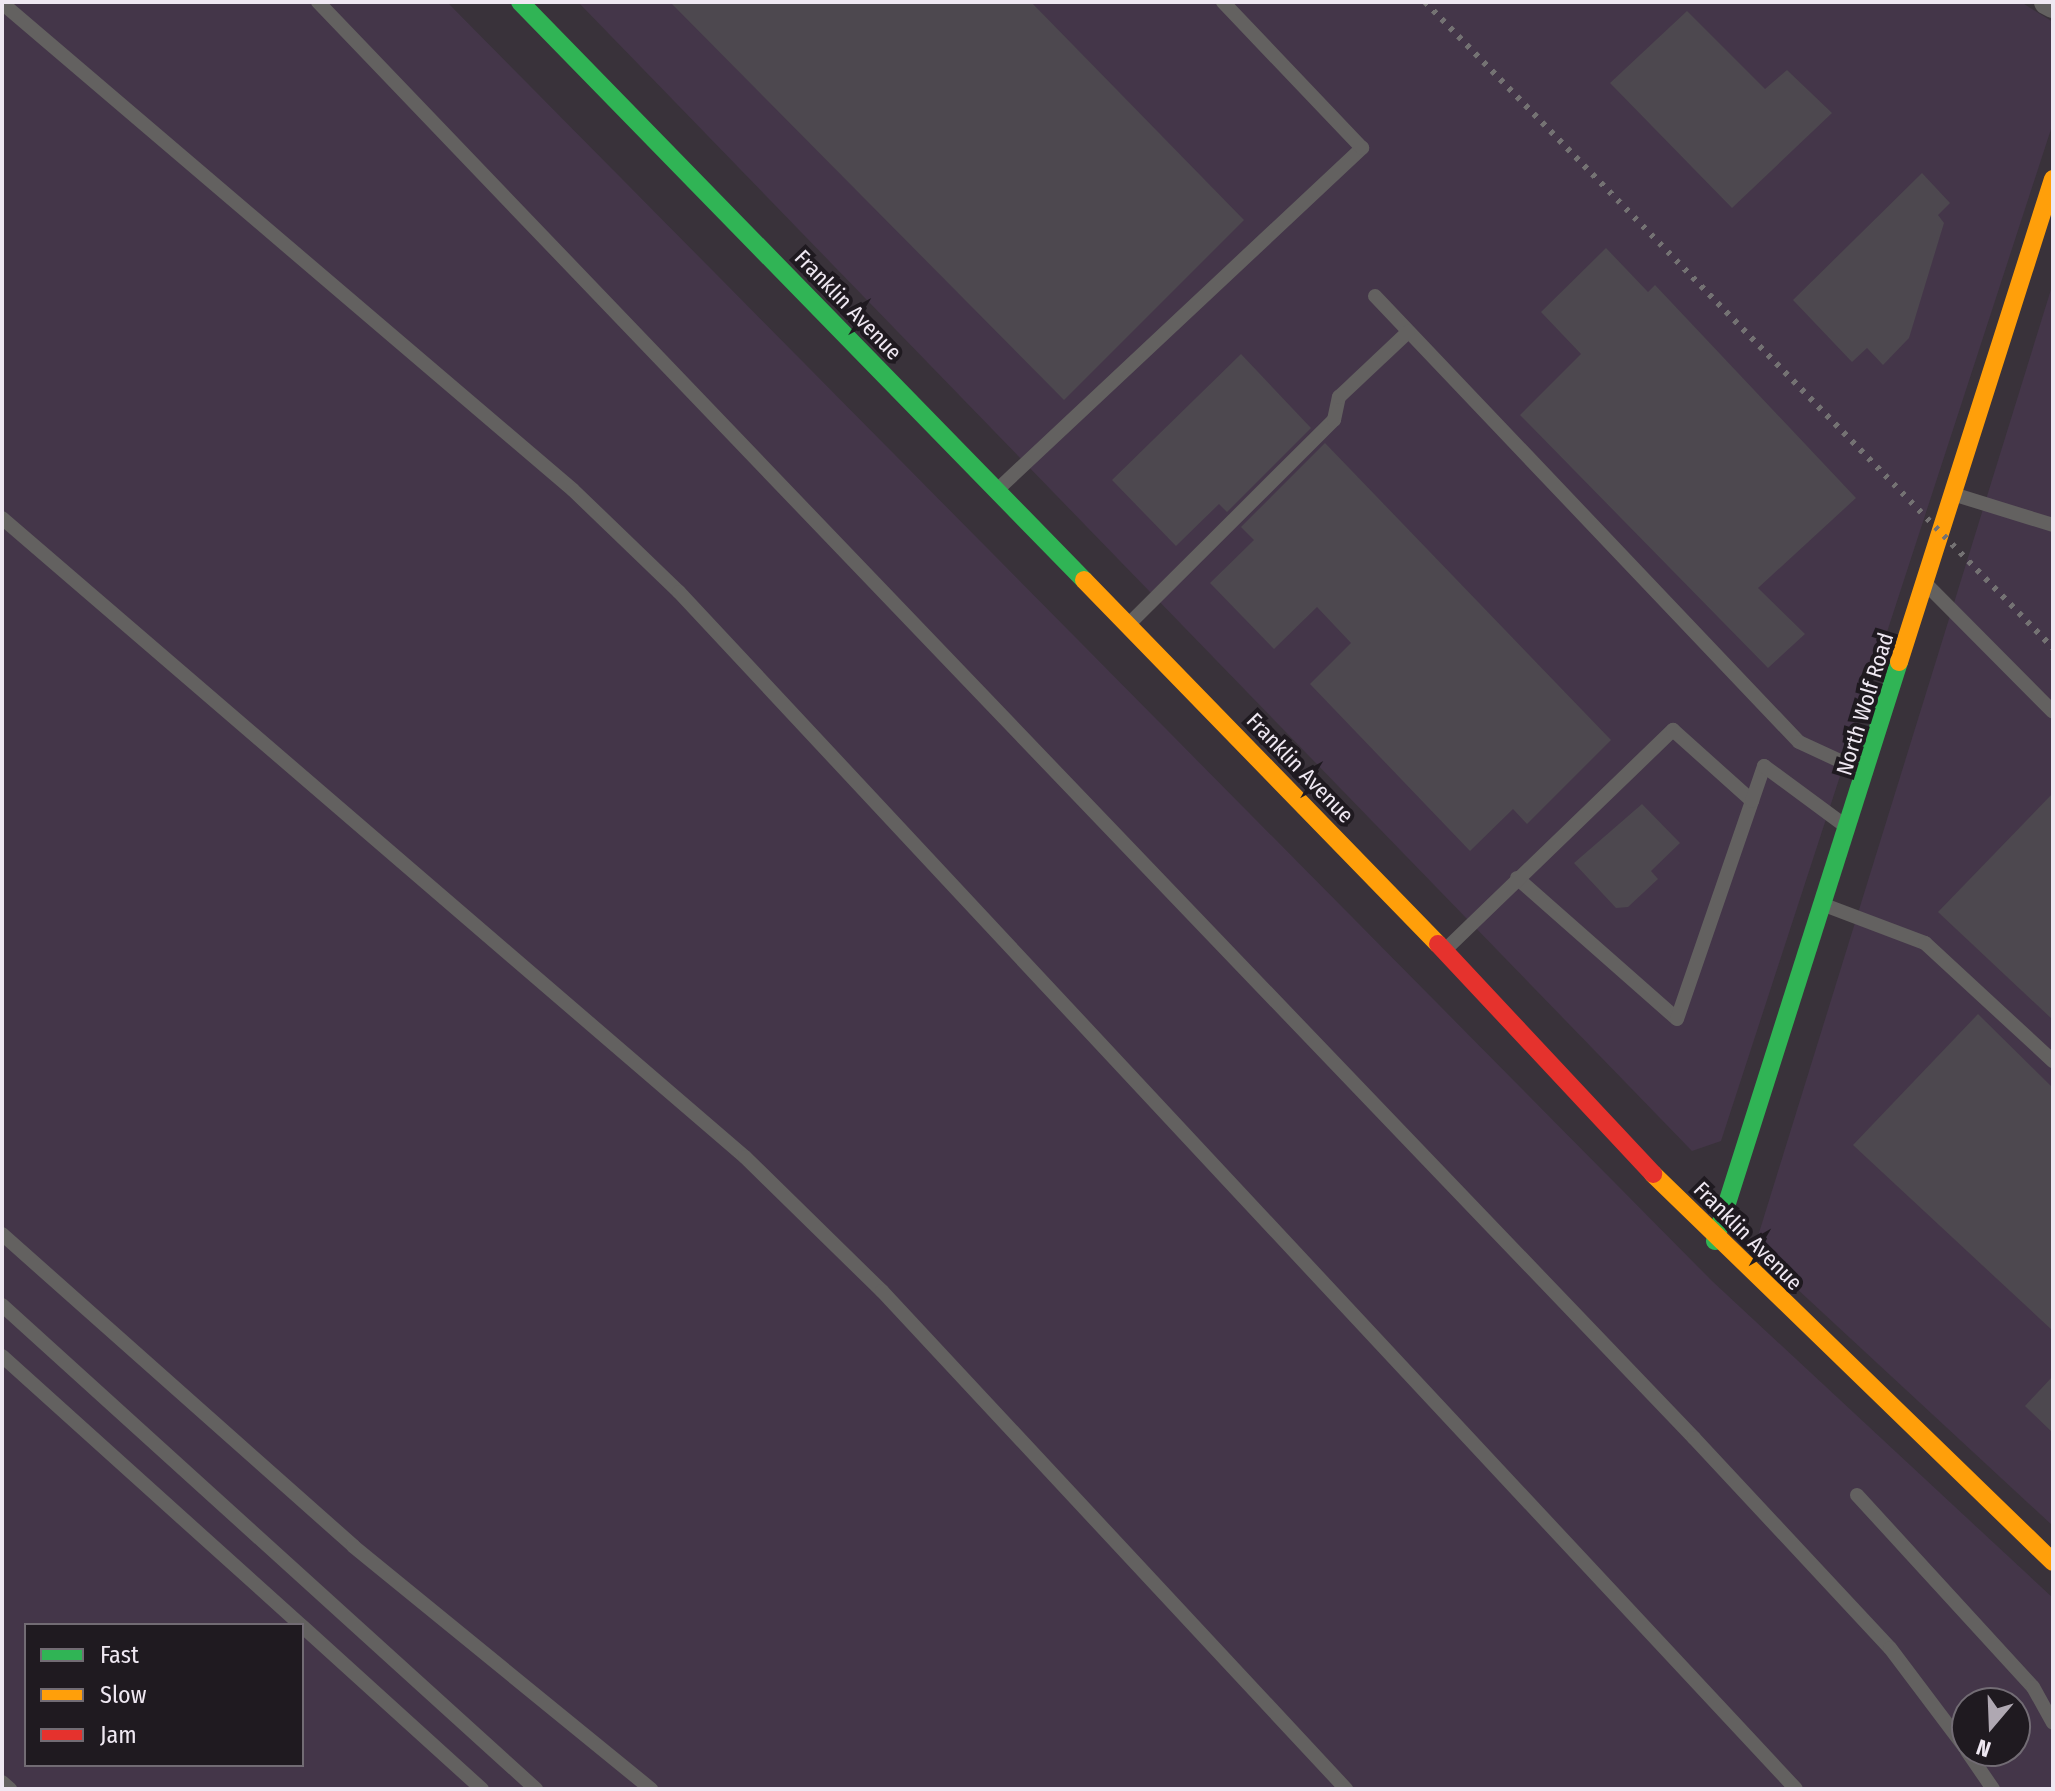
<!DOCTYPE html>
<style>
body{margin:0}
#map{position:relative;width:2055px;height:1791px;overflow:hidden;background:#39323a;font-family:"Fira Sans Condensed",sans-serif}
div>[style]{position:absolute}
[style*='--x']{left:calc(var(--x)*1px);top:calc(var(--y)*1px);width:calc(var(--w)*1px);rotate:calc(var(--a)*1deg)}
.built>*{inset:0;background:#443649}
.building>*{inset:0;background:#4d484f}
.lane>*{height:14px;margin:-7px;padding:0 7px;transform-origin:7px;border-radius:7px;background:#636160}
.street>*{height:26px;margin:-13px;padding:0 13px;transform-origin:13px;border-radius:13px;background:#636160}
.fast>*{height:18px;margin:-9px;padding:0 9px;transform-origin:9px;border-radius:9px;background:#30b455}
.slow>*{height:18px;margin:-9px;padding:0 9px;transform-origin:9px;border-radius:9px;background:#ff9f0a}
.jam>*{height:18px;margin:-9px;padding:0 9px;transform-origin:9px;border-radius:9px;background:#e5322d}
.rail>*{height:6px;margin-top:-3px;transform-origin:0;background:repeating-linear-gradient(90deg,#747273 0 4px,transparent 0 12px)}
span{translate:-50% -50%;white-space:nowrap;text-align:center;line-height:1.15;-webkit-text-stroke:8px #1f1a20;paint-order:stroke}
.street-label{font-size:22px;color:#efe8f2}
.frame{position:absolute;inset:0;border:4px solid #efe8f2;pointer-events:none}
.legend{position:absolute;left:24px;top:1623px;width:280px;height:144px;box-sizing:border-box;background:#1f1a20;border:2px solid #726c74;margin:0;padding:10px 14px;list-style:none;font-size:24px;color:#efe8f2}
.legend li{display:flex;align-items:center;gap:16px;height:40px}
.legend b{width:40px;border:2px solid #726c74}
.north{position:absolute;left:1951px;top:1687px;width:80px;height:80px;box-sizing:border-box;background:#1f1a20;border:2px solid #726c74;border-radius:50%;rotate:199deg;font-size:22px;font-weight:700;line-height:32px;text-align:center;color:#efe8f2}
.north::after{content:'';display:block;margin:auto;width:28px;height:36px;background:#afa8b2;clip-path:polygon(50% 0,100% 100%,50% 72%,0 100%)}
</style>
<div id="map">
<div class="built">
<i style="clip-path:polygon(evenodd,2px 2px,447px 2px,1711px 1280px,2053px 1598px,2053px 1789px,2px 1789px,2px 2px,26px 1625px,302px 1625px,302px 1765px,26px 1765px,26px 1625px,2px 2px,1967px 1703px,2015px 1703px,2015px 1751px,1967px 1751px,1967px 1703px)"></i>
<i style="clip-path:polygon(578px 2px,2021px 2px,2053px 22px,2053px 123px,1721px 1141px,1692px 1151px)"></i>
<i style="clip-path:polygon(2053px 283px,2053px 1526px,1754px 1249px)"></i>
</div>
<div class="building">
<i style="clip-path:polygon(670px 2px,1031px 2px,1244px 220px,1064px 400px)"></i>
<i style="clip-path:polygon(1687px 11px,1765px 89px,1787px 70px,1832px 113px,1732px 208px,1610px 83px)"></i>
<i style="clip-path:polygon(1922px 173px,1950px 203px,1938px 215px,1944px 223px,1909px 338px,1883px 365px,1867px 348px,1852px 362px,1793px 300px)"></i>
<i style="clip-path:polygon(1606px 248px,1648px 292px,1655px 285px,1856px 498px,1758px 588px,1805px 634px,1768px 668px,1520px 415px,1581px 354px,1541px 312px)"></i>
<i style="clip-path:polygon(1241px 354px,1311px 428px,1227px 512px,1219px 504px,1176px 546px,1112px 480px)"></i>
<i style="clip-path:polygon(1325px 443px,1611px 740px,1527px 824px,1513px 809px,1470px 851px,1310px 684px,1351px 643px,1317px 607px,1274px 649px,1210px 583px,1254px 540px,1241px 527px)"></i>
<i style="clip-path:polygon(2053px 793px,2053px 1020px,1938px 912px)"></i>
<i style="clip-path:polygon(1642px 804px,1680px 843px,1651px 871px,1658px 879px,1628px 907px,1616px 908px,1574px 863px)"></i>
<i style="clip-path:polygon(1978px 1014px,2053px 1088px,2053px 1331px,1853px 1145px)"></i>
<i style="clip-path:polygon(2053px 1376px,2053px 1433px,2025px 1406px)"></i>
</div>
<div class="lane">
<i style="--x:318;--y:2;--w:1989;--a:46.22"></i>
<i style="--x:1694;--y:1438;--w:287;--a:47"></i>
<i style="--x:1890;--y:1648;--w:128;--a:53"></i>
<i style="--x:2;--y:3;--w:750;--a:40.46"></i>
<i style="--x:573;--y:490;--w:147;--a:43.9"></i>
<i style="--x:679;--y:592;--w:1637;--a:46.98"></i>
<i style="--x:1375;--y:296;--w:615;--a:46.45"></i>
<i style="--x:1799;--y:742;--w:72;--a:24.8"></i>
<i style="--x:996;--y:491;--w:502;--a:-43.14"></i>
<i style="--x:1362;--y:148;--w:202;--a:-133.6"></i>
<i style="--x:1956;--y:495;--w:102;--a:17.2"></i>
<i style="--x:2;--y:518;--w:980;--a:40.7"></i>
<i style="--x:745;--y:1157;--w:192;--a:44.4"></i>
<i style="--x:882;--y:1291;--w:681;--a:47.02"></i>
<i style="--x:1928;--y:586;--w:177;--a:45.2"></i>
<i style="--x:1128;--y:625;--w:291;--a:-44.9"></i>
<i style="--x:1334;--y:420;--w:24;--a:-78"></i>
<i style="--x:1339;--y:397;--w:95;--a:-43.3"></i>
<i style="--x:1517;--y:878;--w:213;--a:41.4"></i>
<i style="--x:1677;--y:1019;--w:231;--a:-71"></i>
<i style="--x:1827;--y:906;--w:105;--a:20.7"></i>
<i style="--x:1925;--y:943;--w:174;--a:42.7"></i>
<i style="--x:1445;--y:950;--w:317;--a:-44"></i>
<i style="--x:1673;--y:730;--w:106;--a:41.9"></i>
<i style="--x:1752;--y:801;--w:37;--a:-71"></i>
<i style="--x:1764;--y:766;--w:99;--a:36.4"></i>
<i style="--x:2;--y:1234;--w:470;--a:41.6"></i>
<i style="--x:353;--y:1546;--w:385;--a:39.2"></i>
<i style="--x:2;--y:1305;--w:721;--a:42.19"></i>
<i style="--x:2;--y:1356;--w:402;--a:42"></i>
<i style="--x:1857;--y:1495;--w:260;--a:47.5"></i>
<i style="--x:2033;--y:1687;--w:41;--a:60.9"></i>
<i style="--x:302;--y:1626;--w:243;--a:42.2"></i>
<i style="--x:1967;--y:1751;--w:46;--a:55.6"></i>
<i style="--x:2;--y:1782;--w:11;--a:41"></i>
</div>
<div class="street">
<i style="--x:2047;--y:2;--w:7;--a:27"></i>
</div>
<div class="fast">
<i style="--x:520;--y:2;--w:808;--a:45.7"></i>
<i style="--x:1715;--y:1241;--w:608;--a:-72.37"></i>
</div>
<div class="slow">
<i style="--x:1084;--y:580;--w:508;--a:45.8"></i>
<i style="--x:1899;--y:662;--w:507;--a:-72.32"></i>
<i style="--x:1653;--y:1174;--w:557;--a:44.13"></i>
</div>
<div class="jam">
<i style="--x:1438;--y:944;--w:315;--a:46.9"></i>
</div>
<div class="rail">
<i style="--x:1425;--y:2;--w:901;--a:45.81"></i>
</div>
<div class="street-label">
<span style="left:848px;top:305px;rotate:46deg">Franklin Avenue</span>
<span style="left:1865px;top:704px;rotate:-73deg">North Wolf Road</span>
<span style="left:1300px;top:768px;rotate:46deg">Franklin Avenue</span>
<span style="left:1748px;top:1236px;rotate:45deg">Franklin Avenue</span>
</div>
<div class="frame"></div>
<ul class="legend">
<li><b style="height:10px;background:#30b455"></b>Fast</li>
<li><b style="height:10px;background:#ff9f0a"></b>Slow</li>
<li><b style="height:10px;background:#e5322d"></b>Jam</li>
</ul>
<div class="north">N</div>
</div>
